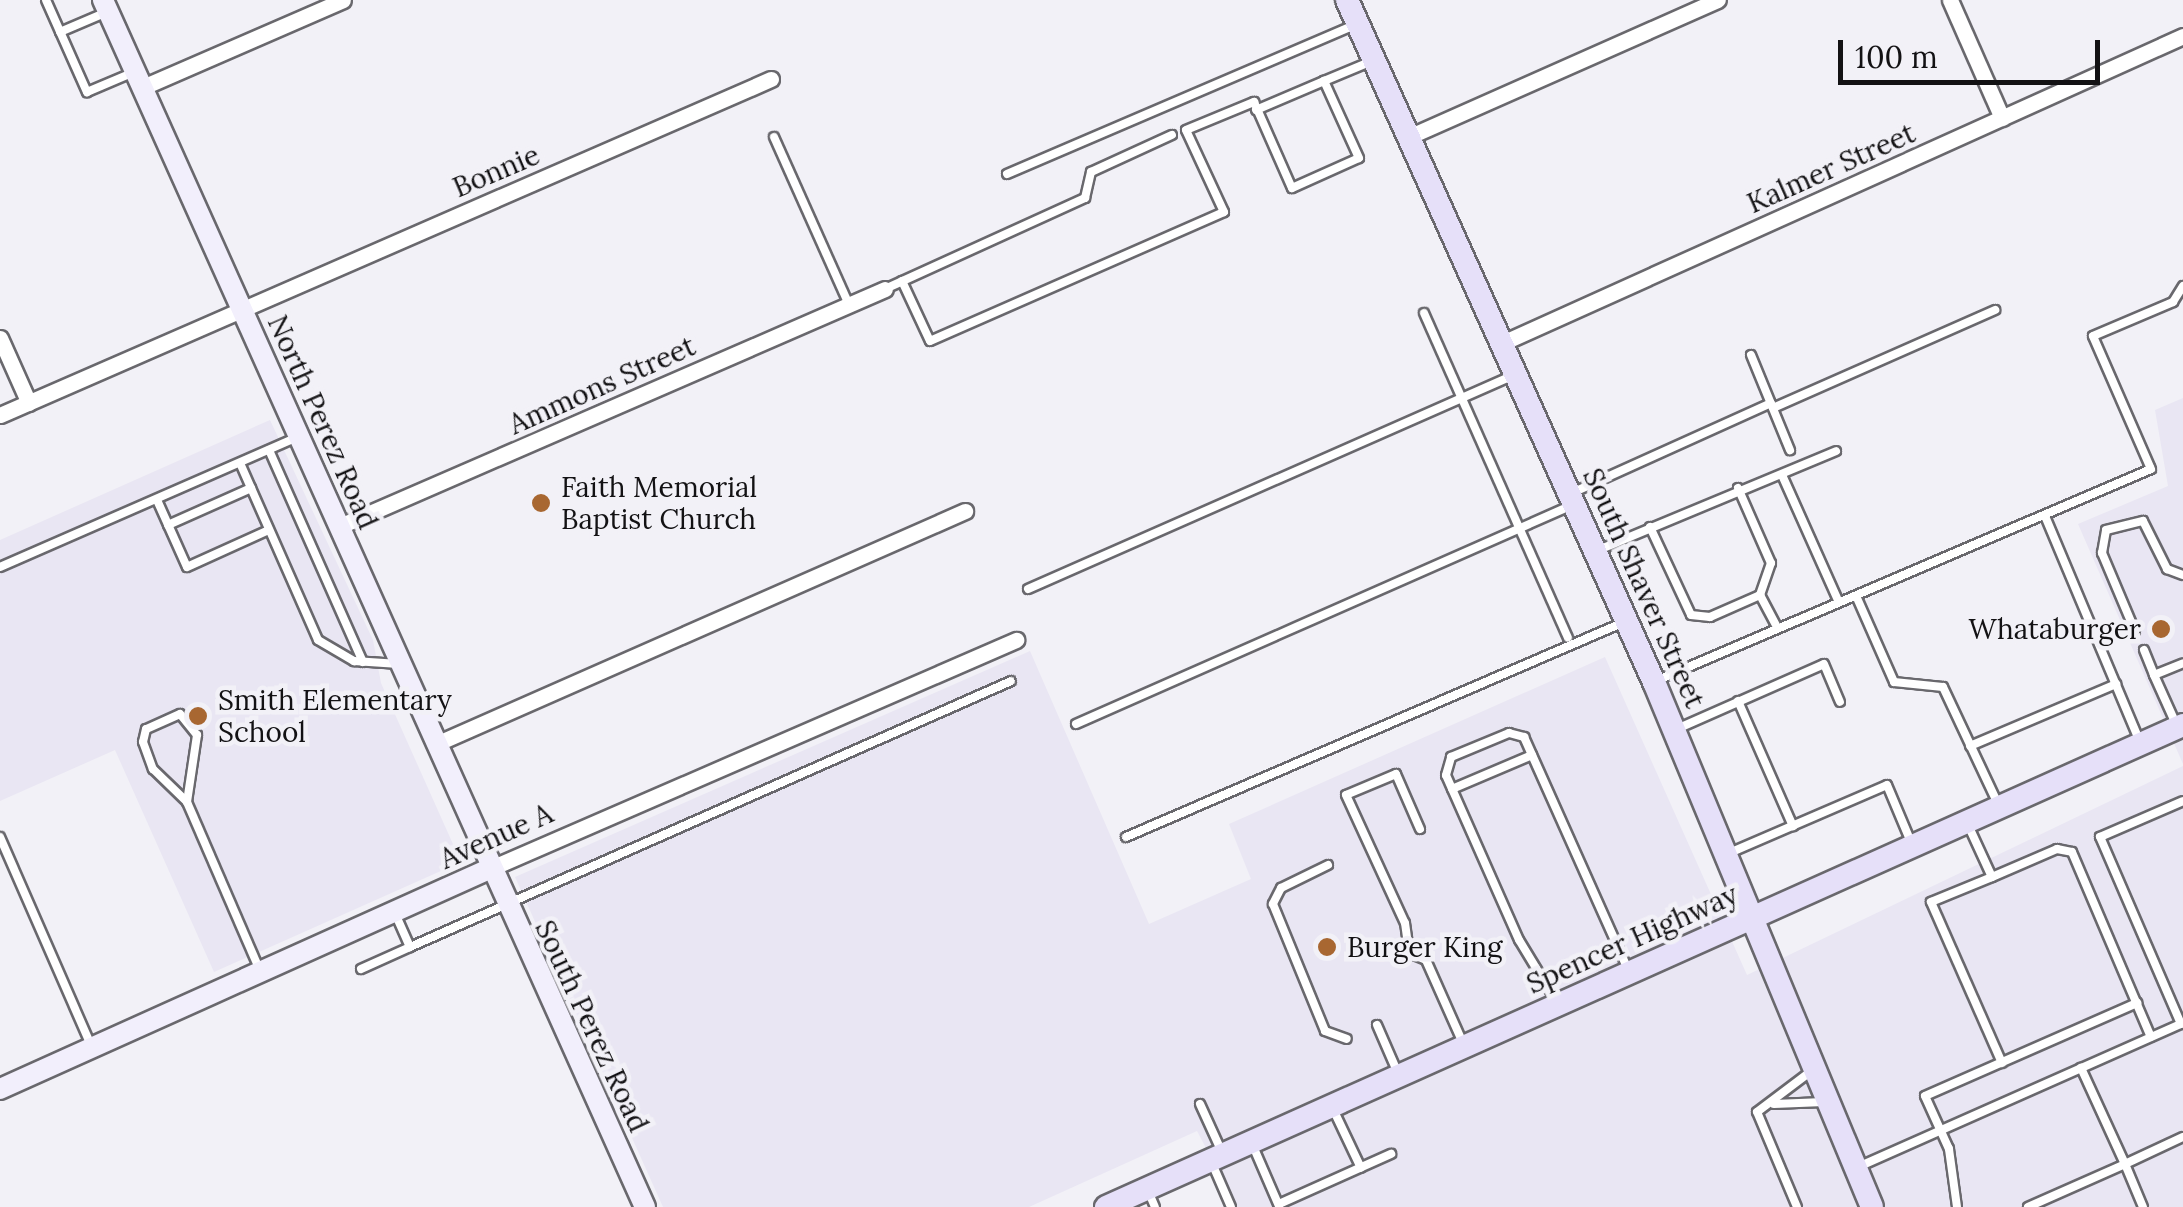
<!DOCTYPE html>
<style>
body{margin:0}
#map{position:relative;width:2183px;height:1207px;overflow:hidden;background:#f2f1f7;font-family:Lora,serif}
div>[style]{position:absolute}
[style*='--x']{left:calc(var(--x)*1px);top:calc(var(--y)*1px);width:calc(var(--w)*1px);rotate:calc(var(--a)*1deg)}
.built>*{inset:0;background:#e9e6f3}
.roads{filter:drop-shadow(2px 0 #69686d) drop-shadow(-2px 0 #69686d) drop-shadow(0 2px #69686d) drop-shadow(0 -2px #69686d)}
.lane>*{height:8px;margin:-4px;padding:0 4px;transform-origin:4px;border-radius:4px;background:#fff}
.street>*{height:15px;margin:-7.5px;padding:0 7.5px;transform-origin:7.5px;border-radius:7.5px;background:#fff}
.secondary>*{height:20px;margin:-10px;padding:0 10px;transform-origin:10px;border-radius:10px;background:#f2effc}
.primary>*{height:22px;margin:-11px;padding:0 11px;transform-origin:11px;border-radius:11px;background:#e6e0f9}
.dots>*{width:28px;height:28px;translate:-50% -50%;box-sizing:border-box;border:5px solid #f2f1f7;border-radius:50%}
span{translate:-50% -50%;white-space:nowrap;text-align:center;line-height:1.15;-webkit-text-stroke:9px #f2f1f7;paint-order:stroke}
.street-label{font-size:28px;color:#131214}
.poi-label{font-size:28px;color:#131214}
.left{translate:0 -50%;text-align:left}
.right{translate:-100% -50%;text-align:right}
.scale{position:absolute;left:1838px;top:40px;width:262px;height:45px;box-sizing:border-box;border:5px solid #131214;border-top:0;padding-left:12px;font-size:30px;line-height:35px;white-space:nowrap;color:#131214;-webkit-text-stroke:8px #f2f1f7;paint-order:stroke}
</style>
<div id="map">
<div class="built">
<i style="clip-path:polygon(2183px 398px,2183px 764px,2078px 524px,2168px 486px,2155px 410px)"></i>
<i style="clip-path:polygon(270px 420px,373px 640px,381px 683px,461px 862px,214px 972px,115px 750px,0 801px,0 540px)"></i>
<i style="clip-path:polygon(1030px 651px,1149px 924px,1251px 879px,1229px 824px,1605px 657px,1747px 975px,2183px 766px,2183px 1207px,1237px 1207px,1197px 1131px,1029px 1207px,663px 1207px,515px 877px)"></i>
</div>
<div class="roads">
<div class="lane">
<i style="--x:46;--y:0;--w:101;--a:66"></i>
<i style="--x:87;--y:92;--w:49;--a:-22.9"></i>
<i style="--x:60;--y:32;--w:51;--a:-23.1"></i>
<i style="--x:1256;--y:110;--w:74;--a:-23.1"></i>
<i style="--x:774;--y:137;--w:184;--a:65.9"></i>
<i style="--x:1007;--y:174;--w:375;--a:-23.2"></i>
<i style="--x:902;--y:281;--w:66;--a:65"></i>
<i style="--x:930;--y:341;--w:321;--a:-23.7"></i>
<i style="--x:1224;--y:212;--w:90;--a:-114.9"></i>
<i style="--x:1186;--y:130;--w:74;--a:-22.4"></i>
<i style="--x:1254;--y:102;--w:94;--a:66.2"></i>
<i style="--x:1292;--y:188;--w:73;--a:-24.1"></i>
<i style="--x:1359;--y:158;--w:85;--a:-114.4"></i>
<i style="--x:1324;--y:81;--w:52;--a:-22.6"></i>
<i style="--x:885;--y:289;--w:220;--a:-24.5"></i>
<i style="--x:1085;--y:198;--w:27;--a:-77"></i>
<i style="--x:1091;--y:172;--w:89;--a:-24.6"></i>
<i style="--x:1424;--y:313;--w:355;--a:66.1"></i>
<i style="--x:1751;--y:355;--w:103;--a:67.7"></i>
<i style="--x:1773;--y:408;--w:243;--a:-23.8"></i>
<i style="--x:269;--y:450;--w:232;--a:66.1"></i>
<i style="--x:240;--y:463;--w:193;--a:66.2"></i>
<i style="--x:318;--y:640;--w:42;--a:30.3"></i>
<i style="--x:354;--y:661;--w:45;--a:3.8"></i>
<i style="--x:1782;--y:475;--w:137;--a:65.9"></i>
<i style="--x:1738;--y:488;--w:82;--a:66.3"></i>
<i style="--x:1771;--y:563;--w:34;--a:109"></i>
<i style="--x:1574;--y:492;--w:216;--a:-24.3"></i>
<i style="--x:157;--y:500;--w:73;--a:65.9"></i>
<i style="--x:187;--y:567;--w:90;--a:-24.3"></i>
<i style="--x:2045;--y:516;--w:245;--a:67.2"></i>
<i style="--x:168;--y:525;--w:91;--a:-24"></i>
<i style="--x:1650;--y:527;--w:97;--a:65"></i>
<i style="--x:1691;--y:615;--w:19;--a:6"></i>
<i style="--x:1710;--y:617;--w:55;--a:-23.7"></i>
<i style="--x:1760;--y:595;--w:36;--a:62"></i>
<i style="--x:1596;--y:551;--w:260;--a:-22.6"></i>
<i style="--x:0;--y:567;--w:325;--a:-23.6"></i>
<i style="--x:1028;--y:589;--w:531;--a:-23.77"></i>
<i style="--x:1857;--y:598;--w:92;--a:66.2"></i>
<i style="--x:1894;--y:682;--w:49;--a:5.8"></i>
<i style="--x:1943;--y:687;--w:129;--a:64.8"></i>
<i style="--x:2135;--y:631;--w:85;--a:-112.9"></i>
<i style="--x:2102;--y:553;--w:23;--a:-80"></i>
<i style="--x:2106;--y:530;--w:38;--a:-14"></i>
<i style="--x:2143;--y:521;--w:54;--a:63.4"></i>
<i style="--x:2167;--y:569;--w:17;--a:21"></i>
<i style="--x:2144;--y:650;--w:27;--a:68"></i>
<i style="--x:1658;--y:680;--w:536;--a:-23.17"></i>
<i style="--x:2151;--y:469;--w:145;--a:-113.6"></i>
<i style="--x:2093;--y:336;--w:87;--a:-23"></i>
<i style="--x:2173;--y:302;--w:19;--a:-58"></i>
<i style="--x:1738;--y:701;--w:137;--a:66.3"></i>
<i style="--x:1076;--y:724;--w:540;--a:-23.81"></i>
<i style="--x:2176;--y:724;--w:54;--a:-114.2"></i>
<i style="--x:2154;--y:675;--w:31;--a:-22"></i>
<i style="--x:1679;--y:728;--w:158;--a:-23.8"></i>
<i style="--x:1824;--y:664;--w:41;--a:67.2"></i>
<i style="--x:1970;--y:746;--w:159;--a:-23"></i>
<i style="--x:1452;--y:789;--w:87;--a:-23"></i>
<i style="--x:187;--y:802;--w:68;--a:-81.5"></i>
<i style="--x:197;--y:735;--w:27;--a:-129"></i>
<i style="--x:180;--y:714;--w:37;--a:156"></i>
<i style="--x:146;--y:729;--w:13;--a:103"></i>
<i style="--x:143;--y:742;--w:29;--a:70"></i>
<i style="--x:153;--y:769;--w:47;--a:44.1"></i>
<i style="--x:187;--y:802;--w:181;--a:66.6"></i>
<i style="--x:1969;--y:827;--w:55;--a:65.3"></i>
<i style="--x:1992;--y:877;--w:71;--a:-23.3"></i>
<i style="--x:2057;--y:849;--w:15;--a:11"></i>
<i style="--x:2072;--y:852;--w:201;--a:66.9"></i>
<i style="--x:1420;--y:829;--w:60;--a:-113.6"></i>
<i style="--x:1396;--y:774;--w:54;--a:157.2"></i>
<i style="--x:1346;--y:795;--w:141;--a:65.3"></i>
<i style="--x:1405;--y:923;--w:30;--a:82"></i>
<i style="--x:1409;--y:953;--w:18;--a:22"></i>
<i style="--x:1426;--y:960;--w:91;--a:66"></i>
<i style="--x:0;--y:837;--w:230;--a:66.4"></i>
<i style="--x:1126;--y:837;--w:540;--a:-23.34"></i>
<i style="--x:1727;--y:854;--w:174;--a:-23.3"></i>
<i style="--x:1887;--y:785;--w:62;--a:67.2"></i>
<i style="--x:1328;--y:865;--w:52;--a:153.9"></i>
<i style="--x:1281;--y:888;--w:18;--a:117"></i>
<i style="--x:1273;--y:904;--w:137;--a:67.7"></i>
<i style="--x:1325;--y:1031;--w:23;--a:20"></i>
<i style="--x:1992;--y:877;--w:66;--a:157.7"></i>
<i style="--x:1931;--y:902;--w:176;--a:66.2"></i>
<i style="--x:410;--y:947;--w:657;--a:-23.87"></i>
<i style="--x:361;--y:969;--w:54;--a:-24.2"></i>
<i style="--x:410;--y:947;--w:34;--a:-114"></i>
<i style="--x:1556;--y:1001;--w:71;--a:-121.2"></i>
<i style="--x:1519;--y:940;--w:180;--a:-113.9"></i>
<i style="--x:1446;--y:775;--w:19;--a:-74"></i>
<i style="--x:1451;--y:757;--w:63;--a:-22.5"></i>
<i style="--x:1509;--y:733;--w:16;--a:15"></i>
<i style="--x:1524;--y:737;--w:254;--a:65.9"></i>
<i style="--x:2181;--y:1024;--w:204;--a:-113.4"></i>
<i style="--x:2100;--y:837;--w:90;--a:-23.4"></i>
<i style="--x:1377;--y:1025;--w:50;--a:66.5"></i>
<i style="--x:1200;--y:1104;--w:51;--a:65.5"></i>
<i style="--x:1774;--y:1104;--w:50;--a:-2.3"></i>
<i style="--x:1333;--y:1109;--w:65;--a:64.6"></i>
<i style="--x:1253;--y:1146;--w:65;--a:66.6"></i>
<i style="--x:1211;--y:1161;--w:50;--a:66.5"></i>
<i style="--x:1858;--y:1167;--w:355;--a:-23.9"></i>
<i style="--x:1149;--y:1193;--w:15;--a:67"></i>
<i style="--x:1279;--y:1204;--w:123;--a:-24.1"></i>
<i style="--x:1797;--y:1207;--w:103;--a:-112.8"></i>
<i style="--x:1757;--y:1112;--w:66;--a:-37"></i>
<i style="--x:1957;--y:1207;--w:59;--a:-97.9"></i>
<i style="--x:1949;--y:1149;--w:58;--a:-114.4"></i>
<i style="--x:1925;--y:1096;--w:232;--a:-23.7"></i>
<i style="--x:2028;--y:1207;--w:106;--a:-23.9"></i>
<i style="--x:2125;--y:1164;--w:106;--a:-114.6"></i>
<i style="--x:2143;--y:1207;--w:47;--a:-112.7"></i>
<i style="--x:2125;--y:1164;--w:64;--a:-25"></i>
</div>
<div class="street">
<i style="--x:1950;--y:0;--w:129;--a:66.2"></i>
<i style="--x:143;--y:87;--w:218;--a:-23.5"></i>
<i style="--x:1406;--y:138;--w:341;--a:-23.9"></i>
<i style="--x:0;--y:338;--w:71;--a:66"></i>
<i style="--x:1500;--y:344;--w:749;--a:-24.27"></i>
<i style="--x:0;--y:415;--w:841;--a:-23.55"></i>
<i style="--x:340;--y:526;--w:594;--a:-23.5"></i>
<i style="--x:438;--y:743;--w:576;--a:-23.76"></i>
<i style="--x:489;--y:869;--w:575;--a:-23.49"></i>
</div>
<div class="secondary">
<i style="--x:103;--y:0;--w:1323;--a:65.82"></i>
<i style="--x:0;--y:1089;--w:536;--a:-24.22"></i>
</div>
<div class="primary">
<i style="--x:1347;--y:0;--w:748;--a:65.77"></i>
<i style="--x:1654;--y:682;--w:568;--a:67.45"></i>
<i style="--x:1106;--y:1207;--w:1180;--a:-24.11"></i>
</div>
</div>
<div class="dots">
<i style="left:541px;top:503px;background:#a86731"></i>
<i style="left:2161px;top:629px;background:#a86731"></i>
<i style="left:198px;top:716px;background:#a86731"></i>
<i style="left:1327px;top:947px;background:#a86731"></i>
</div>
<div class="street-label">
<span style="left:1831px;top:168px;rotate:-24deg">Kalmer Street</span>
<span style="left:496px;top:171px;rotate:-23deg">Bonnie</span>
<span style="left:602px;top:385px;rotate:-24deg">Ammons Street</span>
<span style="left:323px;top:422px;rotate:66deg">North Perez Road</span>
<span style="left:1644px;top:588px;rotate:66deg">South Shaver Street</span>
<span style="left:496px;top:836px;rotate:-24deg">Avenue A</span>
<span style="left:1632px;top:939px;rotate:-24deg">Spencer Highway</span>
<span style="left:592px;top:1026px;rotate:65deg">South Perez Road</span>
</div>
<div class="poi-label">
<span class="left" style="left:561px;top:503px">Faith Memorial<br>Baptist Church</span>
<span class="right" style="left:2141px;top:629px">Whataburger</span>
<span class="left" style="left:218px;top:716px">Smith Elementary<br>School</span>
<span class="left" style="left:1347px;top:947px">Burger King</span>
</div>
<div class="scale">100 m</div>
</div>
